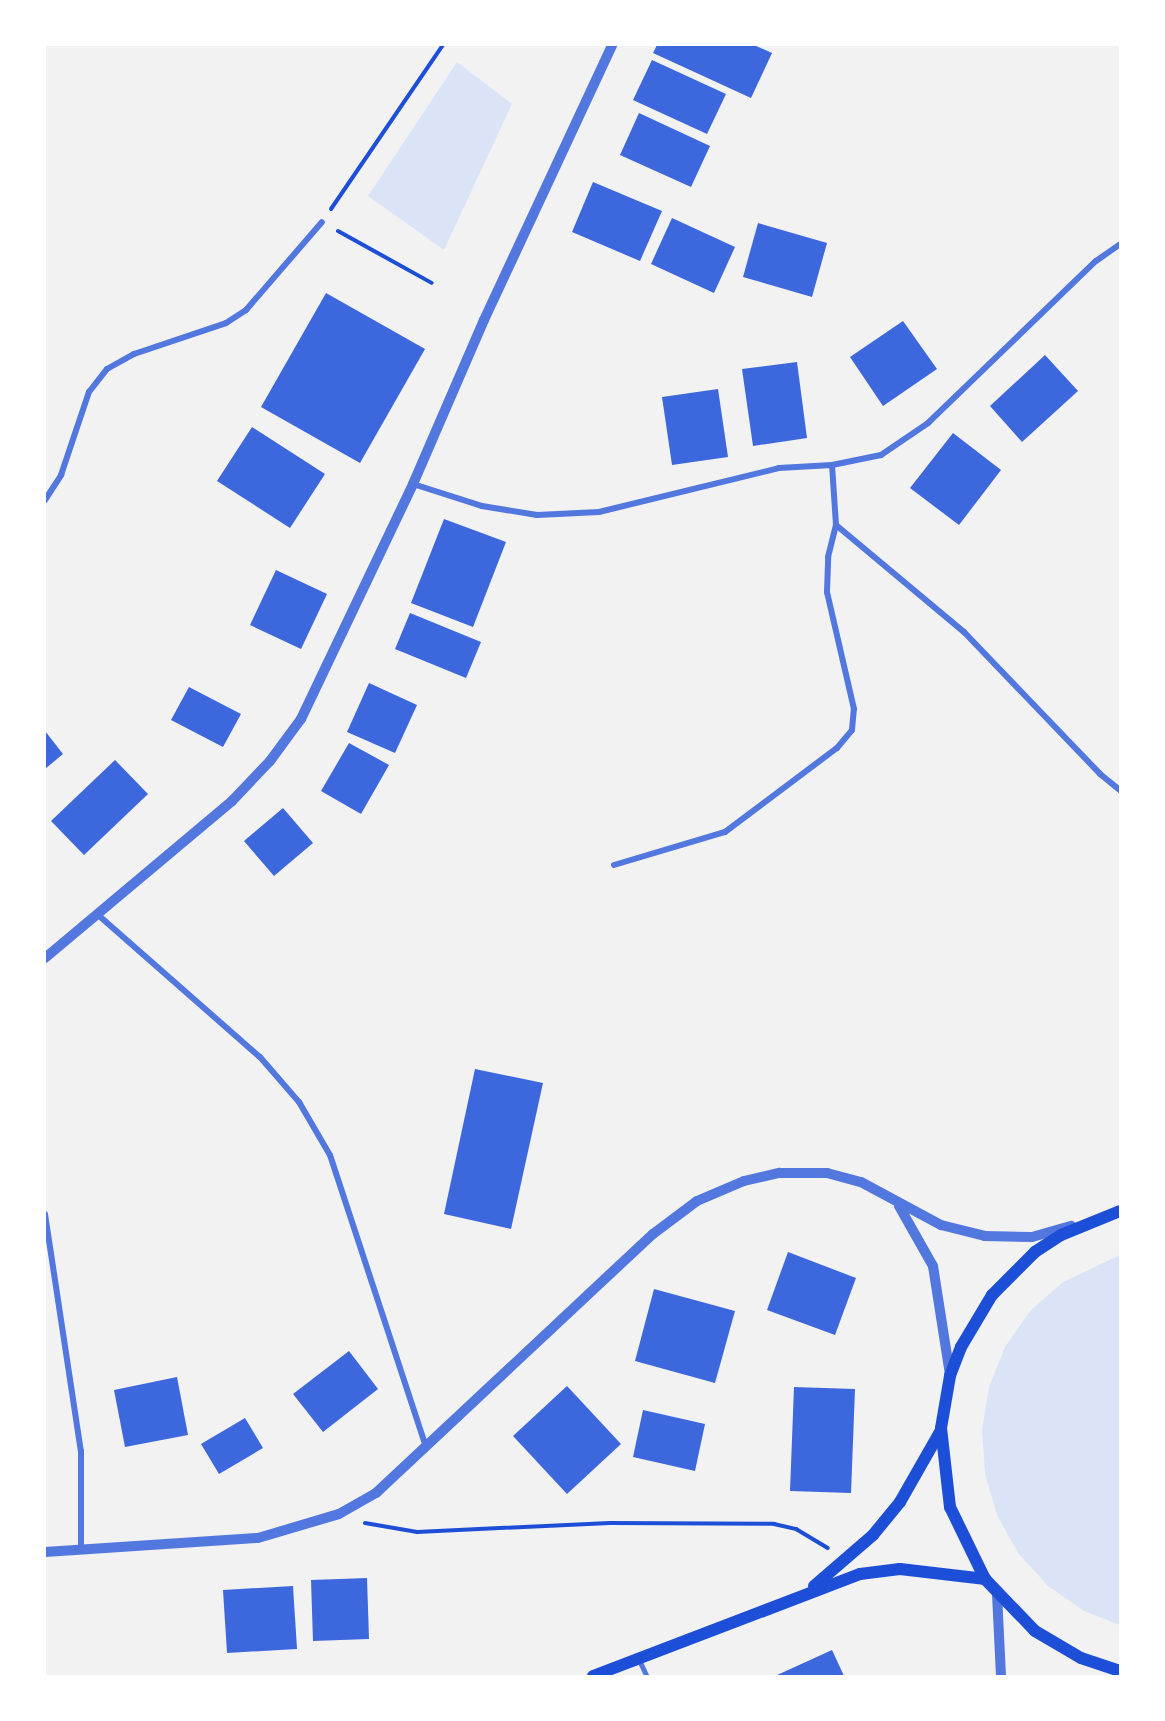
<!DOCTYPE html>
<style>
body{margin:0}
#map{position:relative;width:1165px;height:1721px;overflow:hidden;background:#f2f2f2;font-family:"PT Sans",sans-serif}
div>[style]{position:absolute}
[style*='--x']{left:calc(var(--x)*1px);top:calc(var(--y)*1px);width:calc(var(--w)*1px);rotate:calc(var(--a)*1deg)}
.green>*{inset:0;background:#dbe4f7}
.building>*{inset:0;background:#3d67dc}
.path>*{height:4px;margin:-2px;padding:0 2px;transform-origin:2px;border-radius:2px;background:#1d4ed8}
.service>*{height:4.5px;margin:-2.25px;padding:0 2.25px;transform-origin:2.25px;border-radius:2.25px;background:#5277de}
.minor>*{height:6px;margin:-3px;padding:0 3px;transform-origin:3px;border-radius:3px;background:#5277de}
.tertiary>*{height:10px;margin:-5px;padding:0 5px;transform-origin:5px;border-radius:5px;background:#5277de}
.secondary>*{height:12px;margin:-6px;padding:0 6px;transform-origin:6px;border-radius:6px;background:#1d4ed8}
span{translate:-50% -50%;white-space:nowrap;text-align:center;line-height:1.15;-webkit-text-stroke:6px #fff;paint-order:stroke}
.frame{position:absolute;inset:0;border:46px solid #fff;pointer-events:none}
</style>
<div id="map">
<div class="green">
<i style="clip-path:polygon(457px 62px,512px 104px,444px 250px,368px 196px)"></i>
<i style="clip-path:polygon(1120px 1255px,1120px 1625px,1084px 1611px,1048px 1586px,1018px 1553px,997px 1515px,985px 1474px,982px 1430px,989px 1387px,1005px 1347px,1030px 1311px,1063px 1282px)"></i>
</div>
<div class="building">
<i style="clip-path:polygon(657px 45px,754px 45px,772px 53px,751px 98px,653px 53px)"></i>
<i style="clip-path:polygon(652px 60px,726px 94px,707px 134px,633px 100px)"></i>
<i style="clip-path:polygon(639px 113px,710px 146px,691px 187px,620px 155px)"></i>
<i style="clip-path:polygon(593px 182px,662px 211px,640px 261px,572px 232px)"></i>
<i style="clip-path:polygon(672px 218px,735px 247px,714px 293px,651px 264px)"></i>
<i style="clip-path:polygon(758px 223px,827px 243px,812px 297px,743px 277px)"></i>
<i style="clip-path:polygon(326px 293px,425px 349px,360px 463px,261px 407px)"></i>
<i style="clip-path:polygon(903px 321px,937px 369px,883px 406px,850px 357px)"></i>
<i style="clip-path:polygon(1045px 355px,1078px 391px,1022px 442px,990px 406px)"></i>
<i style="clip-path:polygon(797px 362px,807px 438px,753px 446px,742px 369px)"></i>
<i style="clip-path:polygon(718px 389px,728px 457px,672px 465px,662px 397px)"></i>
<i style="clip-path:polygon(252px 427px,325px 474px,290px 528px,217px 481px)"></i>
<i style="clip-path:polygon(953px 433px,1001px 470px,959px 525px,910px 488px)"></i>
<i style="clip-path:polygon(444px 519px,506px 542px,473px 627px,411px 603px)"></i>
<i style="clip-path:polygon(276px 570px,327px 594px,301px 649px,250px 625px)"></i>
<i style="clip-path:polygon(410px 613px,481px 642px,466px 678px,395px 649px)"></i>
<i style="clip-path:polygon(369px 683px,417px 705px,395px 753px,347px 732px)"></i>
<i style="clip-path:polygon(189px 687px,241px 714px,223px 747px,171px 720px)"></i>
<i style="clip-path:polygon(45px 731px,63px 754px,45px 769px)"></i>
<i style="clip-path:polygon(349px 743px,389px 765px,361px 814px,321px 791px)"></i>
<i style="clip-path:polygon(115px 760px,148px 794px,84px 855px,51px 821px)"></i>
<i style="clip-path:polygon(283px 808px,313px 843px,274px 876px,244px 841px)"></i>
<i style="clip-path:polygon(475px 1069px,543px 1083px,511px 1229px,444px 1214px)"></i>
<i style="clip-path:polygon(788px 1252px,856px 1278px,835px 1335px,767px 1310px)"></i>
<i style="clip-path:polygon(654px 1289px,735px 1311px,715px 1383px,635px 1361px)"></i>
<i style="clip-path:polygon(349px 1351px,378px 1389px,323px 1432px,293px 1394px)"></i>
<i style="clip-path:polygon(177px 1377px,188px 1435px,125px 1447px,114px 1390px)"></i>
<i style="clip-path:polygon(567px 1386px,621px 1444px,567px 1494px,513px 1436px)"></i>
<i style="clip-path:polygon(794px 1387px,855px 1389px,851px 1493px,790px 1491px)"></i>
<i style="clip-path:polygon(643px 1410px,705px 1424px,695px 1471px,633px 1457px)"></i>
<i style="clip-path:polygon(245px 1418px,263px 1448px,219px 1474px,201px 1444px)"></i>
<i style="clip-path:polygon(367px 1578px,369px 1639px,313px 1641px,311px 1580px)"></i>
<i style="clip-path:polygon(293px 1586px,297px 1649px,227px 1653px,223px 1590px)"></i>
<i style="clip-path:polygon(832px 1650px,844px 1676px,775px 1676px)"></i>
</div>
<div class="path">
<i style="--x:331;--y:209;--w:199;--a:-55.7"></i>
<i style="--x:338;--y:231;--w:107;--a:29"></i>
<i style="--x:365;--y:1523;--w:53;--a:9.8"></i>
<i style="--x:417;--y:1532;--w:193;--a:-2.7"></i>
<i style="--x:610;--y:1523;--w:164;--a:0.3"></i>
<i style="--x:774;--y:1524;--w:23;--a:13"></i>
<i style="--x:796;--y:1529;--w:37;--a:31"></i>
</div>
<div class="service">
<i style="--x:639;--y:1659;--w:19;--a:65"></i>
</div>
<div class="minor">
<i style="--x:413;--y:484;--w:72;--a:17.7"></i>
<i style="--x:482;--y:506;--w:56;--a:9.3"></i>
<i style="--x:537;--y:515;--w:62;--a:-2.8"></i>
<i style="--x:599;--y:512;--w:185;--a:-13.7"></i>
<i style="--x:779;--y:468;--w:53;--a:-3.2"></i>
<i style="--x:832;--y:465;--w:50;--a:-11.5"></i>
<i style="--x:881;--y:455;--w:57;--a:-34.2"></i>
<i style="--x:928;--y:423;--w:233;--a:-44"></i>
<i style="--x:1096;--y:261;--w:29;--a:-35"></i>
<i style="--x:45;--y:500;--w:30;--a:-57"></i>
<i style="--x:61;--y:475;--w:88;--a:-71.4"></i>
<i style="--x:89;--y:392;--w:29;--a:-52"></i>
<i style="--x:107;--y:369;--w:31;--a:-29"></i>
<i style="--x:134;--y:354;--w:97;--a:-18.6"></i>
<i style="--x:226;--y:323;--w:24;--a:-33"></i>
<i style="--x:246;--y:310;--w:116;--a:-49.2"></i>
<i style="--x:836;--y:525;--w:167;--a:39.9"></i>
<i style="--x:964;--y:632;--w:197;--a:46.2"></i>
<i style="--x:1100;--y:774;--w:26;--a:39"></i>
<i style="--x:614;--y:865;--w:116;--a:-16.6"></i>
<i style="--x:725;--y:832;--w:140;--a:-36.9"></i>
<i style="--x:837;--y:748;--w:23;--a:-50"></i>
<i style="--x:852;--y:730;--w:21;--a:-85"></i>
<i style="--x:854;--y:709;--w:120;--a:-103"></i>
<i style="--x:827;--y:592;--w:35;--a:-88"></i>
<i style="--x:828;--y:557;--w:33;--a:-76"></i>
<i style="--x:836;--y:525;--w:60;--a:-93.8"></i>
<i style="--x:97;--y:914;--w:217;--a:41.3"></i>
<i style="--x:260;--y:1057;--w:60;--a:49.1"></i>
<i style="--x:299;--y:1102;--w:61;--a:59.7"></i>
<i style="--x:330;--y:1155;--w:307;--a:71.8"></i>
<i style="--x:45;--y:1214;--w:240;--a:81.4"></i>
<i style="--x:81;--y:1451;--w:99;--a:90"></i>
</div>
<div class="tertiary">
<i style="--x:45;--y:958;--w:244;--a:-40"></i>
<i style="--x:232;--y:801;--w:55;--a:-46.5"></i>
<i style="--x:270;--y:761;--w:52;--a:-53.6"></i>
<i style="--x:301;--y:719;--w:260;--a:-64.5"></i>
<i style="--x:413;--y:484;--w:179;--a:-66.6"></i>
<i style="--x:484;--y:320;--w:303;--a:-65"></i>
<i style="--x:899;--y:1206;--w:69;--a:60.5"></i>
<i style="--x:933;--y:1266;--w:110;--a:81.1"></i>
<i style="--x:45;--y:1552;--w:213;--a:-3.8"></i>
<i style="--x:258;--y:1538;--w:84;--a:-16.5"></i>
<i style="--x:339;--y:1514;--w:43;--a:-29.6"></i>
<i style="--x:376;--y:1493;--w:379;--a:-43.1"></i>
<i style="--x:653;--y:1234;--w:55;--a:-36.9"></i>
<i style="--x:697;--y:1201;--w:51;--a:-23.1"></i>
<i style="--x:744;--y:1181;--w:37;--a:-13"></i>
<i style="--x:780;--y:1173;--w:47;--a:0"></i>
<i style="--x:827;--y:1173;--w:35;--a:15"></i>
<i style="--x:861;--y:1182;--w:91;--a:28.3"></i>
<i style="--x:941;--y:1225;--w:45;--a:14"></i>
<i style="--x:985;--y:1236;--w:47;--a:1.2"></i>
<i style="--x:1032;--y:1237;--w:41;--a:-15.8"></i>
<i style="--x:997;--y:1594;--w:82;--a:87.2"></i>
</div>
<div class="secondary">
<i style="--x:1120;--y:1211;--w:64;--a:157.9"></i>
<i style="--x:1061;--y:1235;--w:31;--a:147"></i>
<i style="--x:1035;--y:1252;--w:61;--a:135"></i>
<i style="--x:992;--y:1295;--w:61;--a:120.8"></i>
<i style="--x:961;--y:1347;--w:31;--a:111"></i>
<i style="--x:950;--y:1376;--w:53;--a:99.8"></i>
<i style="--x:941;--y:1428;--w:80;--a:83.5"></i>
<i style="--x:950;--y:1507;--w:80;--a:64.1"></i>
<i style="--x:985;--y:1579;--w:72;--a:46.1"></i>
<i style="--x:1035;--y:1631;--w:53;--a:30.4"></i>
<i style="--x:1081;--y:1658;--w:41;--a:18.4"></i>
<i style="--x:814;--y:1586;--w:78;--a:-40.8"></i>
<i style="--x:873;--y:1535;--w:43;--a:-50.7"></i>
<i style="--x:900;--y:1502;--w:81;--a:-60.3"></i>
<i style="--x:593;--y:1676;--w:286;--a:-20.9"></i>
<i style="--x:860;--y:1574;--w:40;--a:-7.1"></i>
<i style="--x:900;--y:1569;--w:86;--a:6.7"></i>
</div>
<div class="frame"></div>
</div>
